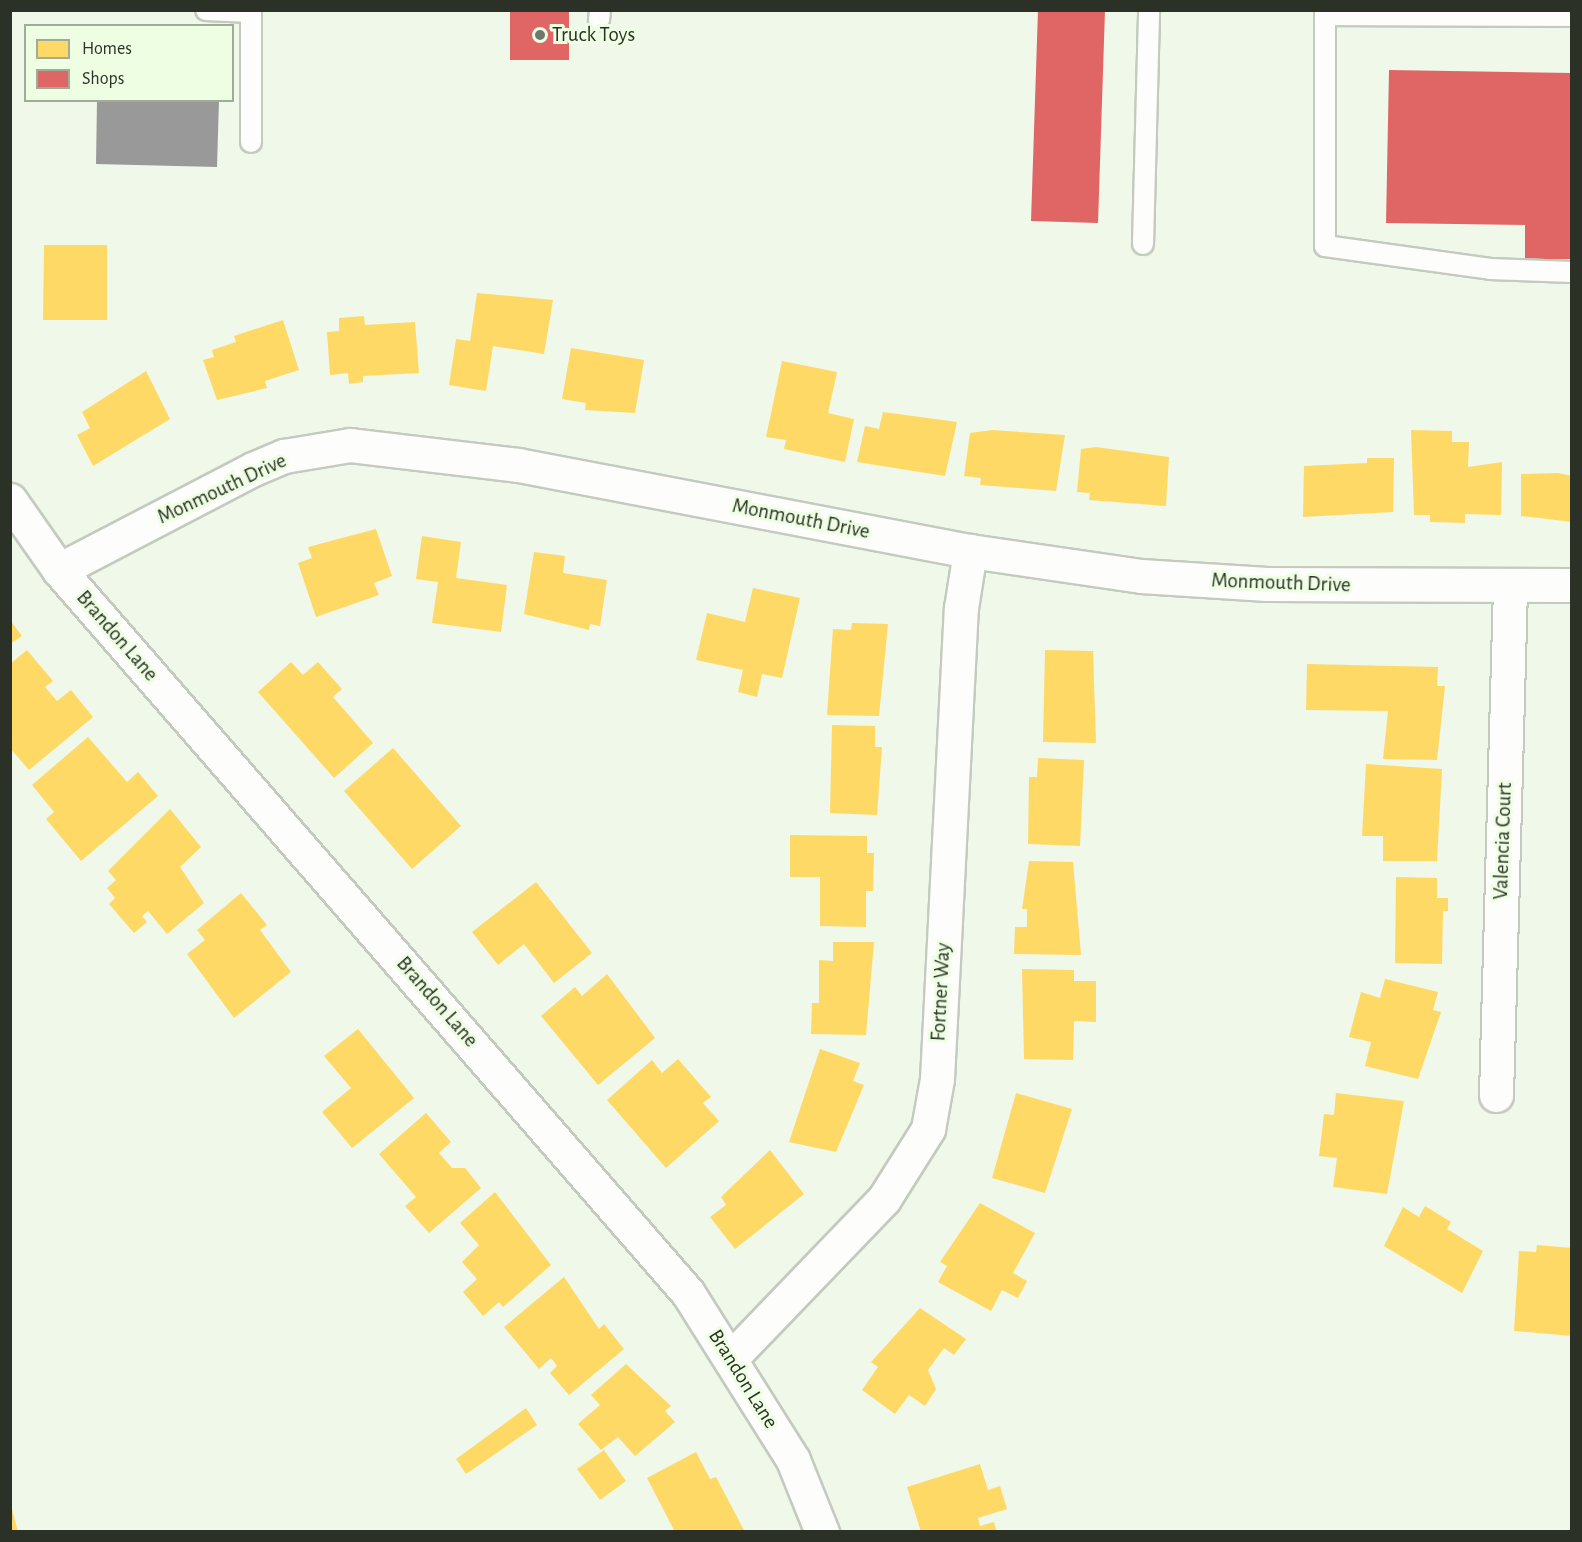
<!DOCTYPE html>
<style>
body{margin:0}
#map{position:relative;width:1582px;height:1542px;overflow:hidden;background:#eff8e9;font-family:"Alegreya Sans",sans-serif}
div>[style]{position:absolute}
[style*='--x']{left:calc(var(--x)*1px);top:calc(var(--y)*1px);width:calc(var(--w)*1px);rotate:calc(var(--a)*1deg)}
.homes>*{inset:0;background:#ffd966}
.shops>*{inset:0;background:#e06666}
.industry>*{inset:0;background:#999}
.roads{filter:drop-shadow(2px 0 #c4cabf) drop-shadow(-2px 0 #c4cabf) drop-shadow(0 2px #c4cabf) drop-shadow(0 -2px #c4cabf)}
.service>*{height:20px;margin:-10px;padding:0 10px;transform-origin:10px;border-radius:10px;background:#fdfefc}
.minor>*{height:33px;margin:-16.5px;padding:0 16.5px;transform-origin:16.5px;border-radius:16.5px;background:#fdfefc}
.dots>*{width:16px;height:16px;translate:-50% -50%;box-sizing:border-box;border:3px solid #eefee3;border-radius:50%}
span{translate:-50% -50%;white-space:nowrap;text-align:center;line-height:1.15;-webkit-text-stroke:6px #eefee3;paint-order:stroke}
.poi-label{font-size:21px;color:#2b3127}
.left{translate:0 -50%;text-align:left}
.street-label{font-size:21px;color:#2b3127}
.frame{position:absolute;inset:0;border:12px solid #2b3127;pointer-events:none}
.legend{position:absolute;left:24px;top:24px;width:210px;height:78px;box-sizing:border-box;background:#eefee3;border:2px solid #a0ac98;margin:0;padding:8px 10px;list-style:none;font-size:18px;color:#2b3127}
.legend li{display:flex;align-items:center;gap:12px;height:30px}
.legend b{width:30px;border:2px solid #a0ac98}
</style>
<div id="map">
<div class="homes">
<i style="clip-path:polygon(44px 245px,107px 245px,107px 320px,43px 320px)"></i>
<i style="clip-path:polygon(477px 293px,553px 300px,544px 354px,493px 346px,486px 391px,449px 385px,456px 339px,470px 341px)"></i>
<i style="clip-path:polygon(364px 316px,365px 325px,415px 322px,419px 373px,363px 376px,363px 382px,349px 384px,348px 373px,330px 375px,327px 332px,339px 331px,339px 318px)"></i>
<i style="clip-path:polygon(283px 320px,299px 370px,265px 381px,267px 388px,217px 400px,203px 360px,214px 357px,212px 350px,236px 342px,234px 336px)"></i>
<i style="clip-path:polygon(571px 348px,644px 360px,635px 413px,585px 410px,586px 403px,562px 399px)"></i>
<i style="clip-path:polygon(782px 361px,837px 372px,828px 413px,854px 419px,845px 462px,784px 449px,786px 440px,766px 437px)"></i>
<i style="clip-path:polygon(146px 371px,170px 419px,93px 466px,77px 435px,90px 428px,82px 412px)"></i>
<i style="clip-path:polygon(883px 412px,957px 422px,945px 476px,857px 462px,865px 426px,879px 429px)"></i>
<i style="clip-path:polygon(992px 430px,1065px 435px,1056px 491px,980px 485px,981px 478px,964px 476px,970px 433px)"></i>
<i style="clip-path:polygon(1411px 430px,1452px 431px,1452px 442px,1469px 442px,1468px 467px,1502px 462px,1501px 515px,1465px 514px,1465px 523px,1430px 522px,1430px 515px,1414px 515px)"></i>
<i style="clip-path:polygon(1096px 447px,1169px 457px,1166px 506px,1089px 500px,1090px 493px,1077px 492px,1081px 449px)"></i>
<i style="clip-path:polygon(1367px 458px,1394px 458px,1393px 512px,1303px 517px,1304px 466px,1367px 463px)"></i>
<i style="clip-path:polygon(1558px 473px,1572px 476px,1572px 522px,1521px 516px,1521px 474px)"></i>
<i style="clip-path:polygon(376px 529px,392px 576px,374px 583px,379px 595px,316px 617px,298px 563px,312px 558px,308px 547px)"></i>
<i style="clip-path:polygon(422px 536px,461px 542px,456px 578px,507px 585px,501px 632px,432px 623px,438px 582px,416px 579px)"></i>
<i style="clip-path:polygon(534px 552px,565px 556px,563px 573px,607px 580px,600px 626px,590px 624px,589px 630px,524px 614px)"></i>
<i style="clip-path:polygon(753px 588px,800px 598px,782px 678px,762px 674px,757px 697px,738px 692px,743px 670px,696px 660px,707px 613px,745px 622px)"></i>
<i style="clip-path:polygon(10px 620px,22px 636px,10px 644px)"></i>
<i style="clip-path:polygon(852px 623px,888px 624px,879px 716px,827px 715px,833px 629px,851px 630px)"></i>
<i style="clip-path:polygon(27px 650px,53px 681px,45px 687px,57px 701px,71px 690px,93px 717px,29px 770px,10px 748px,10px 664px)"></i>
<i style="clip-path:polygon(1045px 650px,1093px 651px,1096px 743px,1043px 742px)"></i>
<i style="clip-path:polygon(291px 662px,303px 675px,318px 662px,342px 689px,333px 697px,373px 743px,334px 778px,258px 692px)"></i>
<i style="clip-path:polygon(1307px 664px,1438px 667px,1437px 686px,1445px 686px,1437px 760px,1383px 759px,1388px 711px,1306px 710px)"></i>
<i style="clip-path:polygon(832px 725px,875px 726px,875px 747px,882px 747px,877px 815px,830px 813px)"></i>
<i style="clip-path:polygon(88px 737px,127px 782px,138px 772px,158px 796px,81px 861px,46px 819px,54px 812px,32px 785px)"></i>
<i style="clip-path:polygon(393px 748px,461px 826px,412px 869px,344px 791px)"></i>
<i style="clip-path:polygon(1038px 758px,1084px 760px,1080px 846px,1028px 844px,1029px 777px,1037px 777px)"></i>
<i style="clip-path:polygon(1366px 764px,1442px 769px,1437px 861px,1383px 861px,1383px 836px,1362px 836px)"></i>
<i style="clip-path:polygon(170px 809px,201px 847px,180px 867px,204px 903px,167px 934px,148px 911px,142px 916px,147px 922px,134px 933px,109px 904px,115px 898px,107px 888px,116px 880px,108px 871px)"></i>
<i style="clip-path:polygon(790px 835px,867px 836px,867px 853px,874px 853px,873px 891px,866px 891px,866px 927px,820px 926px,820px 877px,790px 877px)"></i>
<i style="clip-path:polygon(1029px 861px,1073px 862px,1081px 955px,1014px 954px,1015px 927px,1027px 927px,1027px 909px,1022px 909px)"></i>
<i style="clip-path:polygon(1396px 877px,1437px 878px,1437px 898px,1448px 898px,1448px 911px,1443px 911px,1442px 964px,1395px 963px)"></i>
<i style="clip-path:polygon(536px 882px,592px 953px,554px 983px,524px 944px,498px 965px,472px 932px)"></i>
<i style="clip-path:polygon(241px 893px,267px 925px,260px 930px,291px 972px,234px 1018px,187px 954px,205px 940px,197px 930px)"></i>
<i style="clip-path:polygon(833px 942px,874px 942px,866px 1035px,811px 1034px,812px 1003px,819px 1003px,819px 960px,833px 961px)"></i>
<i style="clip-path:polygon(1022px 969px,1074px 970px,1074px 981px,1096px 981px,1096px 1022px,1074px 1021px,1073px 1060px,1024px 1059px)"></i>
<i style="clip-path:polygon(607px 974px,655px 1038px,598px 1085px,541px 1016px,575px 987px,582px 996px)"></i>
<i style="clip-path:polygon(1385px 979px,1438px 992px,1433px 1010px,1441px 1012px,1418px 1079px,1365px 1066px,1371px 1042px,1349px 1037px,1361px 992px,1380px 998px)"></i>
<i style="clip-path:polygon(358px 1029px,414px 1098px,352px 1148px,322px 1112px,351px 1088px,324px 1056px)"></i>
<i style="clip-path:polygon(820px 1049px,860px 1063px,853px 1081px,864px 1085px,836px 1152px,789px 1142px)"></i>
<i style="clip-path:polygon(678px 1059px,711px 1097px,703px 1103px,719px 1121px,666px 1168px,607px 1100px,652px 1060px,662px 1073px)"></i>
<i style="clip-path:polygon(1016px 1093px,1072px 1109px,1045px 1193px,992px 1178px)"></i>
<i style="clip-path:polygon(1336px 1093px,1404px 1101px,1387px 1194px,1333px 1187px,1337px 1158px,1319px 1156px,1324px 1114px,1334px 1115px)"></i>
<i style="clip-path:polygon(426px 1113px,451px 1142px,439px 1153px,452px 1168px,465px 1168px,481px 1188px,429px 1233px,405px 1206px,416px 1197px,379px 1154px)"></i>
<i style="clip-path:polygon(770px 1150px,804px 1194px,735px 1249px,710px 1217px,726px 1205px,721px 1197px)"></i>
<i style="clip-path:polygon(495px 1192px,551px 1265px,503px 1307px,499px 1302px,483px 1316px,463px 1292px,477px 1279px,462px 1262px,479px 1245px,460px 1223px)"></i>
<i style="clip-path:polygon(980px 1203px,1035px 1233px,1013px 1273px,1027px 1281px,1018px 1298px,1002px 1290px,991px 1311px,938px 1282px,947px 1266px,940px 1262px)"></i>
<i style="clip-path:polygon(1425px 1206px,1451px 1222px,1447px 1229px,1483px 1251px,1462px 1293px,1384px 1246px,1403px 1207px,1419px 1217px)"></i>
<i style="clip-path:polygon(1537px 1245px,1572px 1248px,1572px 1336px,1514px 1331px,1519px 1251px,1536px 1252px)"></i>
<i style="clip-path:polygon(564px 1277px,599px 1329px,604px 1324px,624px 1349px,569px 1395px,550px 1373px,557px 1366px,551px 1358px,539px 1369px,504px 1327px)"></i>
<i style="clip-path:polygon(920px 1308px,966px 1339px,954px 1355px,944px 1348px,928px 1370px,936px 1389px,925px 1406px,909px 1395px,895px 1414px,862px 1390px,878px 1367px,871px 1362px)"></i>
<i style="clip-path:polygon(626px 1364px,671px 1406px,665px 1411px,675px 1422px,635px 1456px,618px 1437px,601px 1450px,578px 1424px,600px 1405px,591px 1395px)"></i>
<i style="clip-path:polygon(526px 1408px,537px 1425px,466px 1474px,456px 1459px)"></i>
<i style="clip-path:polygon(604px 1450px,626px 1481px,600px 1500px,577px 1469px)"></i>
<i style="clip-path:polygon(696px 1452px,710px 1479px,716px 1477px,745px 1532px,675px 1532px,647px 1478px)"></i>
<i style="clip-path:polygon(980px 1464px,988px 1490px,1000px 1486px,1007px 1509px,978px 1518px,980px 1526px,994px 1522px,997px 1532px,921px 1532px,907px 1487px)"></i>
<i style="clip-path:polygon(10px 1505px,11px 1505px,18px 1532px,10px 1532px)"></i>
</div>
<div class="shops">
<i style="clip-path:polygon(510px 10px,569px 10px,569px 60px,510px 60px)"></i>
<i style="clip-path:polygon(1038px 10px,1105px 10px,1098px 223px,1031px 221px)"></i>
<i style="clip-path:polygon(1389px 70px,1572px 73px,1572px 259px,1525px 259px,1525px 225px,1386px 223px)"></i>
</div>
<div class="industry">
<i style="clip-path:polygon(97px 100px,219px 100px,217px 167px,96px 164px)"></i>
</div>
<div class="roads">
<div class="service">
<i style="--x:206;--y:10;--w:45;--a:2.5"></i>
<i style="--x:251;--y:12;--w:130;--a:90"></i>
<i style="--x:1325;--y:10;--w:236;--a:90"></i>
<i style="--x:1325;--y:246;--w:167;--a:7.9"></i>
<i style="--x:1490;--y:269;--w:82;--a:2.1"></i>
<i style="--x:1325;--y:15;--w:247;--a:0.2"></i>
<i style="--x:599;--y:20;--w:10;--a:-84"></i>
<i style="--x:1143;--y:244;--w:234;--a:-88.5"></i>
</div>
<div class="minor">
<i style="--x:10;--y:500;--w:85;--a:55"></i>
<i style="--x:59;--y:570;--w:958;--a:48.98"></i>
<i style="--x:688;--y:1293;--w:197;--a:57.8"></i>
<i style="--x:793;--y:1460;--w:78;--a:68.1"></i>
<i style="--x:59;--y:570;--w:219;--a:-27.5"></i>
<i style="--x:253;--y:469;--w:34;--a:-23"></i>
<i style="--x:284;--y:456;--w:67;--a:-9.5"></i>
<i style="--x:350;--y:445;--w:169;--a:6.8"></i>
<i style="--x:518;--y:465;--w:460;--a:10.8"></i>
<i style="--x:970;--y:551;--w:173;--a:8.3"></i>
<i style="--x:1141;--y:576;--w:126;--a:3.6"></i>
<i style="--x:1267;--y:584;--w:305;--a:0.2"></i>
<i style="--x:1496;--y:1095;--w:509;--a:-88.42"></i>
<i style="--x:731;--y:1358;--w:221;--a:-46.1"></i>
<i style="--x:884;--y:1199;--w:83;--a:-57.8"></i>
<i style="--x:928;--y:1129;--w:51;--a:-79.8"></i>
<i style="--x:937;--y:1079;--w:472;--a:-87.1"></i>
<i style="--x:961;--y:608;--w:58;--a:-81"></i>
</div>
</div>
<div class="dots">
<i style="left:540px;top:35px;background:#70776b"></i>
</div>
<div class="poi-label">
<span class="left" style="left:552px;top:35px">Truck Toys</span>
</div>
<div class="street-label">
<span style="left:222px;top:489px;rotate:-25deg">Monmouth Drive</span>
<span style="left:801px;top:519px;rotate:11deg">Monmouth Drive</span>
<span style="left:1281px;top:583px;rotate:2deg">Monmouth Drive</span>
<span style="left:117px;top:636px;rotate:49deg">Brandon Lane</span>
<span style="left:1503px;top:841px;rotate:-88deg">Valencia Court</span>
<span style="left:941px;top:992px;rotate:-87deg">Fortner Way</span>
<span style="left:437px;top:1002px;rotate:49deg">Brandon Lane</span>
<span style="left:743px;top:1379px;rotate:58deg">Brandon Lane</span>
</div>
<div class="frame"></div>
<ul class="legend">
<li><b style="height:16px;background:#ffd966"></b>Homes</li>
<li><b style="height:16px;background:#e06666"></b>Shops</li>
</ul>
</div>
